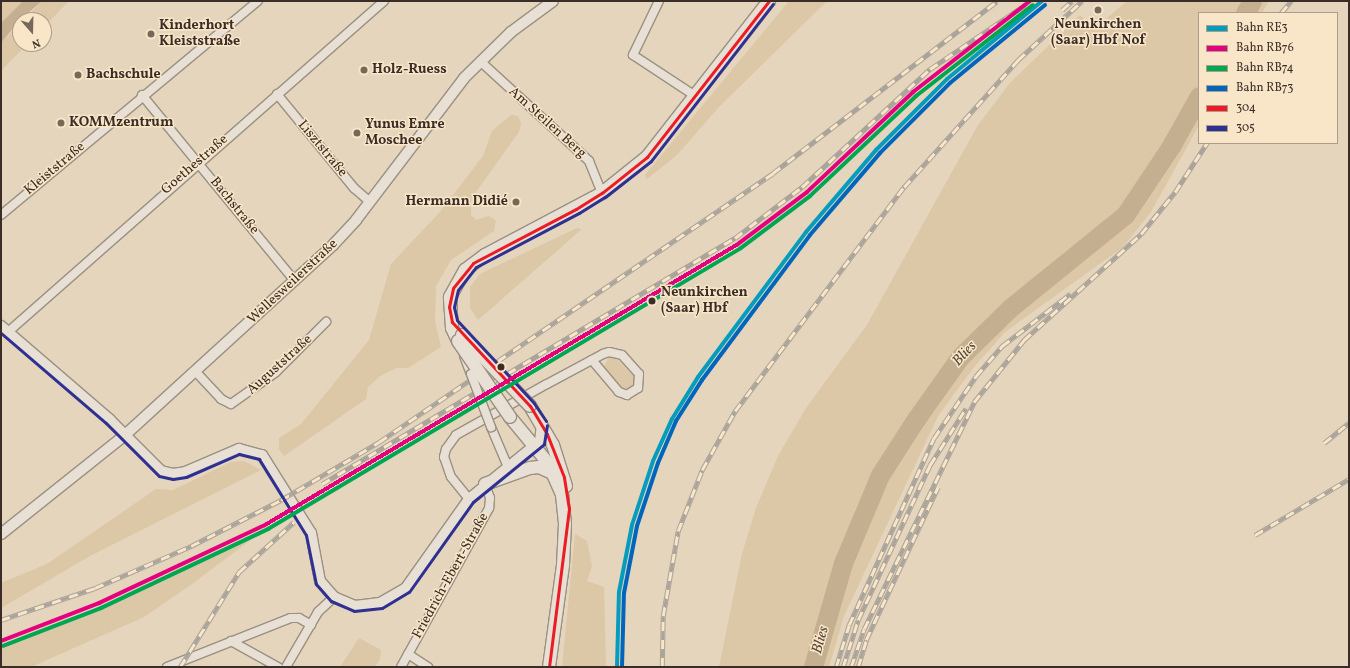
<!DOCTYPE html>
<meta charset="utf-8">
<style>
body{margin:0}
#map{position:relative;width:1350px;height:668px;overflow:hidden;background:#e4d5bc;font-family:Vollkorn,serif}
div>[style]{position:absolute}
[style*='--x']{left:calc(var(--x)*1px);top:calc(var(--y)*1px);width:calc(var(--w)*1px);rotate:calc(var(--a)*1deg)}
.green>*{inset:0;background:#dcc7a6}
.water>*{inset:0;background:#c4af90}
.river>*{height:19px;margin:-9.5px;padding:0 9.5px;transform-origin:9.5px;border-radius:9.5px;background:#c4af90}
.roads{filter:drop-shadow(1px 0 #9a9082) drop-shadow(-1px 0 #9a9082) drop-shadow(0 1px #9a9082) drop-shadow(0 -1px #9a9082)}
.minor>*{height:8px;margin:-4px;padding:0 4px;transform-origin:4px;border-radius:4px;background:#e8e0d4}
.tertiary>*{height:10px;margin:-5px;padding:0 5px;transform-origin:5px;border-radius:5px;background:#e8e0d4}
.secondary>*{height:12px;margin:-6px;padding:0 6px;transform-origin:6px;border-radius:6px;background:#e8e0d4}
.rail>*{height:4.5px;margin-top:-2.25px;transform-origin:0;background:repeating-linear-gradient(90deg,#f9e6c8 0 9px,#aba49a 0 18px);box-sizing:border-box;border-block:1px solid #aba49a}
.bridges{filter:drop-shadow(1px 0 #9a9082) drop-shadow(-1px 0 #9a9082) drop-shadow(0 1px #9a9082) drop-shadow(0 -1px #9a9082)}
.minor-bridge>*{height:8px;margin:-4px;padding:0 4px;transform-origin:4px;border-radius:4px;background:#e8e0d4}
.secondary-bridge>*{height:12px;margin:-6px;padding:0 6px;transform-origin:6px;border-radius:6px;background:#e8e0d4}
.bus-1>*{height:3px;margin:-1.5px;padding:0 1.5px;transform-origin:1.5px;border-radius:1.5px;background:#ed1c24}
.bus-2>*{height:3px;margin:-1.5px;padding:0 1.5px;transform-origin:1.5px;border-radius:1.5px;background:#2e3092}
.rail-1>*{height:4px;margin:-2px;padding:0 2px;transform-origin:2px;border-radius:2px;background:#069dbd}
.rail-2>*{height:4px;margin:-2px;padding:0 2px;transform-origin:2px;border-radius:2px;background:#e5007d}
.rail-3>*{height:4px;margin:-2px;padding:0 2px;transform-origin:2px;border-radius:2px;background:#00a651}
.rail-4>*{height:4px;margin:-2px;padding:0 2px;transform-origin:2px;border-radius:2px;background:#0065bd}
.dots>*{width:11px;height:11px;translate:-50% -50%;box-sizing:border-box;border:2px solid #f9e6c8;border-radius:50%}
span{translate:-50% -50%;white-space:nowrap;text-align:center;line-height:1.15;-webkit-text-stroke:3px #f9e6c8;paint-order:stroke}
.poi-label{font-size:14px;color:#3a2d27;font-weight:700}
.left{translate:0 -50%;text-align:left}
.right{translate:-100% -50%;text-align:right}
.street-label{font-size:14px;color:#3a2d27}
.stop-label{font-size:14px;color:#3a2d27;font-weight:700}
.water-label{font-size:15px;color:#594a3c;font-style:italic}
.frame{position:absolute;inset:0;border:2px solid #3a2d27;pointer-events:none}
.legend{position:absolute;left:1198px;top:12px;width:140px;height:132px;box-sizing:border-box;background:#f9e6c8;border:1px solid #ad9c88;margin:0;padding:5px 7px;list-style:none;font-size:12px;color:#3a2d27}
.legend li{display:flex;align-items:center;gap:8px;height:20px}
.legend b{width:20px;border:1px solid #ad9c88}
.north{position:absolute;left:12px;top:12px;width:40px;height:40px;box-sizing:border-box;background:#f9e6c8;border:1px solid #ad9c88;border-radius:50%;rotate:160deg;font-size:11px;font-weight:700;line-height:16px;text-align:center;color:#3a2d27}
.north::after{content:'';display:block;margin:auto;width:14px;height:18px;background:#76685b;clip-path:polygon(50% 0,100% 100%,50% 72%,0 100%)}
</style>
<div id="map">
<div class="green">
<i style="clip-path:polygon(1px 1px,23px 1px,1px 23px)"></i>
<i style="clip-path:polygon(42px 1px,69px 1px,44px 27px,44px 20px,24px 20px)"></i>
<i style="clip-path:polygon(789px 1px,827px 1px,719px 107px,677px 155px,647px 179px,645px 175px)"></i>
<i style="clip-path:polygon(1127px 1px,1269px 1px,1262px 13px,1199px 13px,1199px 125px,1151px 212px,1123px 247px,1005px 332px,974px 367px,938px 416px,844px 616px,829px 667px,719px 667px,742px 554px,756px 508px,778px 456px,806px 408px,867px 325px,978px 125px,1010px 83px,1080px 15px,1094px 29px)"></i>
<i style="clip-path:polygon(20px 24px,20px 44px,27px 44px,1px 71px,1px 43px)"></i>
<i style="clip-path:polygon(511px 115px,518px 116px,521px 123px,519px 132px,471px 199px,471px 215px,476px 220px,489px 216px,496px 221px,494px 231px,451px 260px,436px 286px,435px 321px,441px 347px,408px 368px,396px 368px,380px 376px,368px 387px,366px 399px,284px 456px,279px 449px,279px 438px,301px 424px,369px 340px,391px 264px,439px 213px,483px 156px,492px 131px)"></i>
<i style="clip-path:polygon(577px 228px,582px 229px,478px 320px,470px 308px,470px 287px,480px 274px)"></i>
<i style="clip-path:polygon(609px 357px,616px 358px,635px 378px,634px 385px,630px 389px,622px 389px,604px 367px)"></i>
<i style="clip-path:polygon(244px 461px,261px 470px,90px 556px,1px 608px,1px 583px,47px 564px,156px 489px,173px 490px,231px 462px)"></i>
<i style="clip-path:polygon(575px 534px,587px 541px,592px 566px,587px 581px,604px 587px,606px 667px,562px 667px)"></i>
<i style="clip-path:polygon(252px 536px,252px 539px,192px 584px,144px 617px,31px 667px,1px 667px,1px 648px,105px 607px)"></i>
<i style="clip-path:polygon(359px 638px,381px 650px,380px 659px,375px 667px,340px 667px)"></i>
</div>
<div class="water">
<i style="clip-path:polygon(23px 1px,42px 1px,20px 20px,1px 43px,1px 23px)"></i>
</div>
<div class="river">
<i style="--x:1245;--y:13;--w:14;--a:-60"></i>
<i style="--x:813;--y:667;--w:108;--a:-73.9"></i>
<i style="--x:843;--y:563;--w:95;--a:-67.2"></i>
<i style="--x:880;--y:475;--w:67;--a:-57.3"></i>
<i style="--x:916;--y:419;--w:76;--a:-54.6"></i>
<i style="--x:960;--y:357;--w:70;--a:-44.4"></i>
<i style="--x:1010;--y:308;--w:148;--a:-39"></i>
<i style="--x:1125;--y:215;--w:83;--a:-56.3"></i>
<i style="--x:1171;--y:146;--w:57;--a:-60.8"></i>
</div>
<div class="roads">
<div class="minor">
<i style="--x:659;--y:1;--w:60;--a:115.7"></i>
<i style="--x:633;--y:55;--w:73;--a:33.3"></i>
<i style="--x:480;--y:61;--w:148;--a:42.5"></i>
<i style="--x:589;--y:161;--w:35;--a:68"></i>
<i style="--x:277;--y:94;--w:122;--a:50.7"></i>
<i style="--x:354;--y:188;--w:21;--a:41"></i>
<i style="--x:142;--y:95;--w:241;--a:50.6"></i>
<i style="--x:1;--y:215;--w:334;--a:-39.8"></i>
<i style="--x:8;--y:332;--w:501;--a:-41.36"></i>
<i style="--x:464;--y:356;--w:19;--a:69"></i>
<i style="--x:196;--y:372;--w:37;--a:47"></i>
<i style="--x:221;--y:399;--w:11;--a:27"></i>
<i style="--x:231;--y:404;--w:55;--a:-35.4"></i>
<i style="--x:276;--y:372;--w:71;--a:-45"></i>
<i style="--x:491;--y:427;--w:43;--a:67"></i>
<i style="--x:469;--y:499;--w:28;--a:-129"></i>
<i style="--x:451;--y:477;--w:21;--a:-109"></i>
<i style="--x:444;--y:457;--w:8;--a:-76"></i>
<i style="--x:446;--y:449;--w:17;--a:-54"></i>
<i style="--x:456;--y:435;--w:104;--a:-29.3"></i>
<i style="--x:547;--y:384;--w:64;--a:-28.2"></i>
<i style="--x:603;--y:354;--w:6;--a:-18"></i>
<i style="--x:609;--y:352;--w:13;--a:13"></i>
<i style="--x:622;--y:355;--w:25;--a:48"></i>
<i style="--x:639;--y:374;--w:14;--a:94"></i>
<i style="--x:638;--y:388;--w:13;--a:148"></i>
<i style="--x:627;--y:395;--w:9;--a:-159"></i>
<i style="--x:619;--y:392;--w:42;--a:-130.2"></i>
<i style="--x:231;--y:641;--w:54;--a:29"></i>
<i style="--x:408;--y:654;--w:24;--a:33"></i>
<i style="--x:167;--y:667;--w:133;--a:-21.6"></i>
<i style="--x:291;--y:618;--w:8;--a:0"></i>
<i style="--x:299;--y:618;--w:14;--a:30"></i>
<i style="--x:286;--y:667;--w:64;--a:-59.8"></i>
<i style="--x:318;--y:612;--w:22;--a:-43"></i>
<i style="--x:401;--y:667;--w:182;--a:-61"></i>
<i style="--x:489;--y:508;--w:10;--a:-84"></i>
<i style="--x:490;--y:498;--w:15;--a:-110"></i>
</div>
<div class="tertiary">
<i style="--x:1;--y:326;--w:143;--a:40.7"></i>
<i style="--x:109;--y:419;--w:74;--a:45"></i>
<i style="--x:161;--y:471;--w:12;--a:14"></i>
<i style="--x:173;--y:474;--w:12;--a:-9"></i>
<i style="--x:185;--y:472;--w:59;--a:-23.1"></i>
<i style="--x:239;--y:449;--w:24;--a:15"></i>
<i style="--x:262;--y:455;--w:92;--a:57.9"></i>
<i style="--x:311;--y:533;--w:49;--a:79.4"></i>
<i style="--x:320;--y:581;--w:21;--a:49"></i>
<i style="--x:334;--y:597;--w:23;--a:23"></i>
<i style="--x:355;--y:606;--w:25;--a:-7"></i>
<i style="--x:380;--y:603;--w:30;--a:-30"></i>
<i style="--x:406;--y:588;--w:109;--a:-54.7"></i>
<i style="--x:469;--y:499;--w:92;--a:-39.2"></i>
<i style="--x:540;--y:441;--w:17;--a:-83"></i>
<i style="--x:1;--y:534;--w:159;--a:-38.6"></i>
<i style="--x:125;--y:435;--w:282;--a:-42.4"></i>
<i style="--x:333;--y:245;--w:34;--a:-47"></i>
<i style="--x:356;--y:220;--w:178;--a:-52.7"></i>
<i style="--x:464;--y:78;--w:66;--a:-44.4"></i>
<i style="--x:511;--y:32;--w:52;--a:-36.4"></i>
</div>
<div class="secondary">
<i style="--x:458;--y:341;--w:14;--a:-115"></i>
<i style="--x:452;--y:328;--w:31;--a:-94"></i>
<i style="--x:450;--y:297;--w:31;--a:-61"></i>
<i style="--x:465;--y:270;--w:25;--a:-37"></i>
<i style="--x:485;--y:255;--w:132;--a:-27.9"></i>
<i style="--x:602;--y:193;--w:58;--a:-38.7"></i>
<i style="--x:647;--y:157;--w:198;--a:-52"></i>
<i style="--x:530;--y:406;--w:45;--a:59.5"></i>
<i style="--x:553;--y:445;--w:43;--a:72.4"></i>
<i style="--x:510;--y:417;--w:60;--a:50.4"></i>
<i style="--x:548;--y:463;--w:35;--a:66"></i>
<i style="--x:562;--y:495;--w:29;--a:84"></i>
<i style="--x:565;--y:524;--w:41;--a:92.8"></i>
<i style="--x:563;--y:565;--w:103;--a:97.8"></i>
<i style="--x:485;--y:484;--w:48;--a:-19.6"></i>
<i style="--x:530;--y:468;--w:9;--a:-6"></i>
<i style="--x:539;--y:467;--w:17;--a:24"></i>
</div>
</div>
<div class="rail">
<i style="--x:1062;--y:10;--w:13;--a:-42"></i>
<i style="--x:1281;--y:13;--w:16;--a:-50"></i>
<i style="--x:1324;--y:443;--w:32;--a:-39"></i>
<i style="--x:322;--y:484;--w:481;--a:-30.8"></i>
<i style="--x:735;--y:238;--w:84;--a:-37.3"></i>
<i style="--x:802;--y:187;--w:174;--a:-42.7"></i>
<i style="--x:930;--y:69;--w:115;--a:-34"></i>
<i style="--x:1255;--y:535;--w:109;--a:-30.8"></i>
<i style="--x:1;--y:620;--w:99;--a:-18.8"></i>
<i style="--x:95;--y:588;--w:105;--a:-23.6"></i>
<i style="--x:191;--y:546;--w:101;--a:-27.1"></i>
<i style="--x:281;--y:500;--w:114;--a:-30.6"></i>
<i style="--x:379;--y:442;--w:477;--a:-34.3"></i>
<i style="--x:773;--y:173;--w:282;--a:-37.5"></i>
<i style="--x:180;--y:667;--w:112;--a:-58.2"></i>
<i style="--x:239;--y:572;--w:74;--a:-42.3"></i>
<i style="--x:662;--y:667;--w:51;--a:-88.9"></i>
<i style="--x:663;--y:616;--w:86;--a:-80"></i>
<i style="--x:678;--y:531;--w:66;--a:-68.5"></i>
<i style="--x:702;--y:470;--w:68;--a:-60.8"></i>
<i style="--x:735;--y:411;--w:281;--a:-53"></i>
<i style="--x:904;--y:187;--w:171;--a:-48.1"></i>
<i style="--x:1018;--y:60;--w:87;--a:-42.7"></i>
<i style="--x:836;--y:667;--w:44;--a:-72.8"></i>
<i style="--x:849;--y:625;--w:205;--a:-65.6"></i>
<i style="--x:934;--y:438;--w:75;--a:-55.9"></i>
<i style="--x:976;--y:376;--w:40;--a:-49"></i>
<i style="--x:1002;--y:346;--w:86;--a:-37.4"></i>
<i style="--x:843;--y:667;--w:49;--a:-72.3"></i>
<i style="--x:858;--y:620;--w:171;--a:-65.1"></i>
<i style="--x:930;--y:465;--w:67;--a:-57.7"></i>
<i style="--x:851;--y:667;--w:40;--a:-71.1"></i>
<i style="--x:864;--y:629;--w:252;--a:-64.1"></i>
<i style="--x:974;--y:402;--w:80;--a:-51.1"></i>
<i style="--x:1024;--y:340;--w:158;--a:-42.2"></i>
<i style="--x:1141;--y:234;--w:54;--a:-51"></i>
<i style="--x:1175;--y:192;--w:59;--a:-56.9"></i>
<i style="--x:858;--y:667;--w:28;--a:-73"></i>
<i style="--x:866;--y:640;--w:169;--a:-64.8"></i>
</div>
<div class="bridges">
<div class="minor-bridge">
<i style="--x:471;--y:374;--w:57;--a:69.3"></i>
</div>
<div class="secondary-bridge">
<i style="--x:462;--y:335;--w:98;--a:46.2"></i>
<i style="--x:458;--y:341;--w:92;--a:55.6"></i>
</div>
</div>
<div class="bus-1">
<i style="--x:549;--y:667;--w:159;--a:-82.8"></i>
<i style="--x:569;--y:509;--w:32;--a:-99"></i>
<i style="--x:564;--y:477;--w:46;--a:-111.6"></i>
<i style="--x:547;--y:434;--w:33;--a:-121"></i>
<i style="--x:530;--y:406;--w:115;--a:-132.9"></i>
<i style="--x:452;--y:322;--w:15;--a:-101"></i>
<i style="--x:449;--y:307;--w:19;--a:-78"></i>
<i style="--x:453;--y:288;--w:32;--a:-51"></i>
<i style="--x:473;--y:263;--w:116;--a:-27.7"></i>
<i style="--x:576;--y:209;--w:31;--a:-32"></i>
<i style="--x:602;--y:193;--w:58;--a:-38.7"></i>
<i style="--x:647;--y:157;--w:198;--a:-52"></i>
</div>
<div class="bus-2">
<i style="--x:1;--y:333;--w:138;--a:40.6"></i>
<i style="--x:106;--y:423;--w:75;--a:45"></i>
<i style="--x:159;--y:476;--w:14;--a:12"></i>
<i style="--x:173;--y:479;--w:13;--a:-9"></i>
<i style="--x:186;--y:477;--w:58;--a:-23.5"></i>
<i style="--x:239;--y:454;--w:21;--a:14"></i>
<i style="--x:259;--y:459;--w:89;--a:58.3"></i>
<i style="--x:306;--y:535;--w:50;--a:78.5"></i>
<i style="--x:316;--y:584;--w:23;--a:49"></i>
<i style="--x:331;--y:601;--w:25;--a:23"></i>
<i style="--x:354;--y:611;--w:28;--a:-6"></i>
<i style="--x:382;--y:608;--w:31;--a:-31"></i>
<i style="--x:409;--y:592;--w:110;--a:-54.6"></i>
<i style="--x:473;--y:502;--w:92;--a:-39.2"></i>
<i style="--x:544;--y:444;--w:19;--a:-81"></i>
<i style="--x:546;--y:421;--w:22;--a:-124"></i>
<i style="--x:534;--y:403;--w:113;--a:-132.9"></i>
<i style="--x:457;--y:320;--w:13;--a:-103"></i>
<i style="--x:454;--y:307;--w:17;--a:-77"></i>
<i style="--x:458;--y:290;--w:29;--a:-52"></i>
<i style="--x:476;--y:267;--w:116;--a:-27.7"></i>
<i style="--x:579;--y:213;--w:31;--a:-32"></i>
<i style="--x:605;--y:197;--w:58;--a:-38"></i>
<i style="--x:651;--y:161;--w:199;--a:-52.2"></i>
</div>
<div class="rail-1">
<i style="--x:617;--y:667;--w:75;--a:-88.5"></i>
<i style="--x:619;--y:592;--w:68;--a:-79"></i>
<i style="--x:632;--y:525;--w:67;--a:-71.8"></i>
<i style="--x:653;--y:461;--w:46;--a:-65.7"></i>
<i style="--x:672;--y:419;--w:49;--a:-58.2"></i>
<i style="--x:698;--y:377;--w:181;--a:-53.3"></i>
<i style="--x:806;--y:232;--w:108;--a:-49.5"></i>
<i style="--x:876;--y:150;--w:100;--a:-45"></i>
<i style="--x:947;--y:79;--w:123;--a:-39.4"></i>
</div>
<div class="rail-2">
<i style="--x:1;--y:641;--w:105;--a:-21.2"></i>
<i style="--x:99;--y:603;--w:183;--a:-25.2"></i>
<i style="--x:265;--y:525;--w:550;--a:-30.71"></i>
<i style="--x:738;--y:244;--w:86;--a:-37"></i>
<i style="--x:807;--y:192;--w:146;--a:-43.3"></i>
<i style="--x:913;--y:92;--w:148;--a:-37.9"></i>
</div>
<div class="rail-3">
<i style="--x:3;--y:646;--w:105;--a:-21.2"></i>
<i style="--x:101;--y:608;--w:185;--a:-25.3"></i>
<i style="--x:268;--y:529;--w:550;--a:-30.71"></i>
<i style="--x:741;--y:248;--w:86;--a:-37"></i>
<i style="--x:810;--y:196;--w:146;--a:-43.3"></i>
<i style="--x:916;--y:96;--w:148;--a:-37.9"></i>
</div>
<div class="rail-4">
<i style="--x:622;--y:667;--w:74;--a:-88.5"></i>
<i style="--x:624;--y:593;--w:68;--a:-79"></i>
<i style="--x:637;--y:526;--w:66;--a:-71.6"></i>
<i style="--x:658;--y:463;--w:46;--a:-66.8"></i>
<i style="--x:676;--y:421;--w:49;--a:-57.6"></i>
<i style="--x:702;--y:380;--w:181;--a:-53.3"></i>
<i style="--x:810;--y:235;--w:108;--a:-49.5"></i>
<i style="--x:880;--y:153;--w:99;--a:-45"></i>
<i style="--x:950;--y:83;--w:123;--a:-39.4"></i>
</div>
<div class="dots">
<i style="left:1098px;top:10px;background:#76685b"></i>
<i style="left:151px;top:34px;background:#76685b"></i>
<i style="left:364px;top:70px;background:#76685b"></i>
<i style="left:78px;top:75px;background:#76685b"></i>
<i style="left:61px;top:123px;background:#76685b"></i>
<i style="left:357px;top:133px;background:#76685b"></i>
<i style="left:516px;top:202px;background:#76685b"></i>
<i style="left:652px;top:301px;background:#3a2d27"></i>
<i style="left:501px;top:367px;background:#3a2d27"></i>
</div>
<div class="poi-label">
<span style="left:1098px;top:33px">Neunkirchen<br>(Saar) Hbf Nof</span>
<span class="left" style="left:159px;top:34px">Kinderhort<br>Kleiststraße</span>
<span class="left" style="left:372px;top:70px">Holz-Ruess</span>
<span class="left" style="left:86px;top:75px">Bachschule</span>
<span class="left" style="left:69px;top:123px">KOMMzentrum</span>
<span class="left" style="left:365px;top:133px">Yunus Emre<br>Moschee</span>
<span class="right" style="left:508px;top:202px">Hermann Didié</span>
</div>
<div class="street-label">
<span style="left:547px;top:123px;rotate:42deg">Am Steilen Berg</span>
<span style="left:322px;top:149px;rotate:50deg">Lisztstraße</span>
<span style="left:195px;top:165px;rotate:-41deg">Goethestraße</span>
<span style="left:55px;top:169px;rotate:-40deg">Kleiststraße</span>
<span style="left:234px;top:206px;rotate:51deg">Bachstraße</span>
<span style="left:293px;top:282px;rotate:-43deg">Wellesweilerstraße</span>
<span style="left:280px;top:365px;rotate:-42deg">Auguststraße</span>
<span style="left:451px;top:576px;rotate:-61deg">Friedrich-Ebert-Straße</span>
</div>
<div class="stop-label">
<span class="left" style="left:661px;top:301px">Neunkirchen<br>(Saar) Hbf</span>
</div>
<div class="water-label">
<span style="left:965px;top:354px;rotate:-48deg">Blies</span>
<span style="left:821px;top:640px;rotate:-74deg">Blies</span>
</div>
<div class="frame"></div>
<ul class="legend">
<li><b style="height:5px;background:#069dbd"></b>Bahn RE3</li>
<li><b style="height:5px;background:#e5007d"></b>Bahn RB76</li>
<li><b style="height:5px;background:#00a651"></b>Bahn RB74</li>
<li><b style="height:5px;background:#0065bd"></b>Bahn RB73</li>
<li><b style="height:5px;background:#ed1c24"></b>304</li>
<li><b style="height:5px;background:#2e3092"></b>305</li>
</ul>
<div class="north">N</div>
</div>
